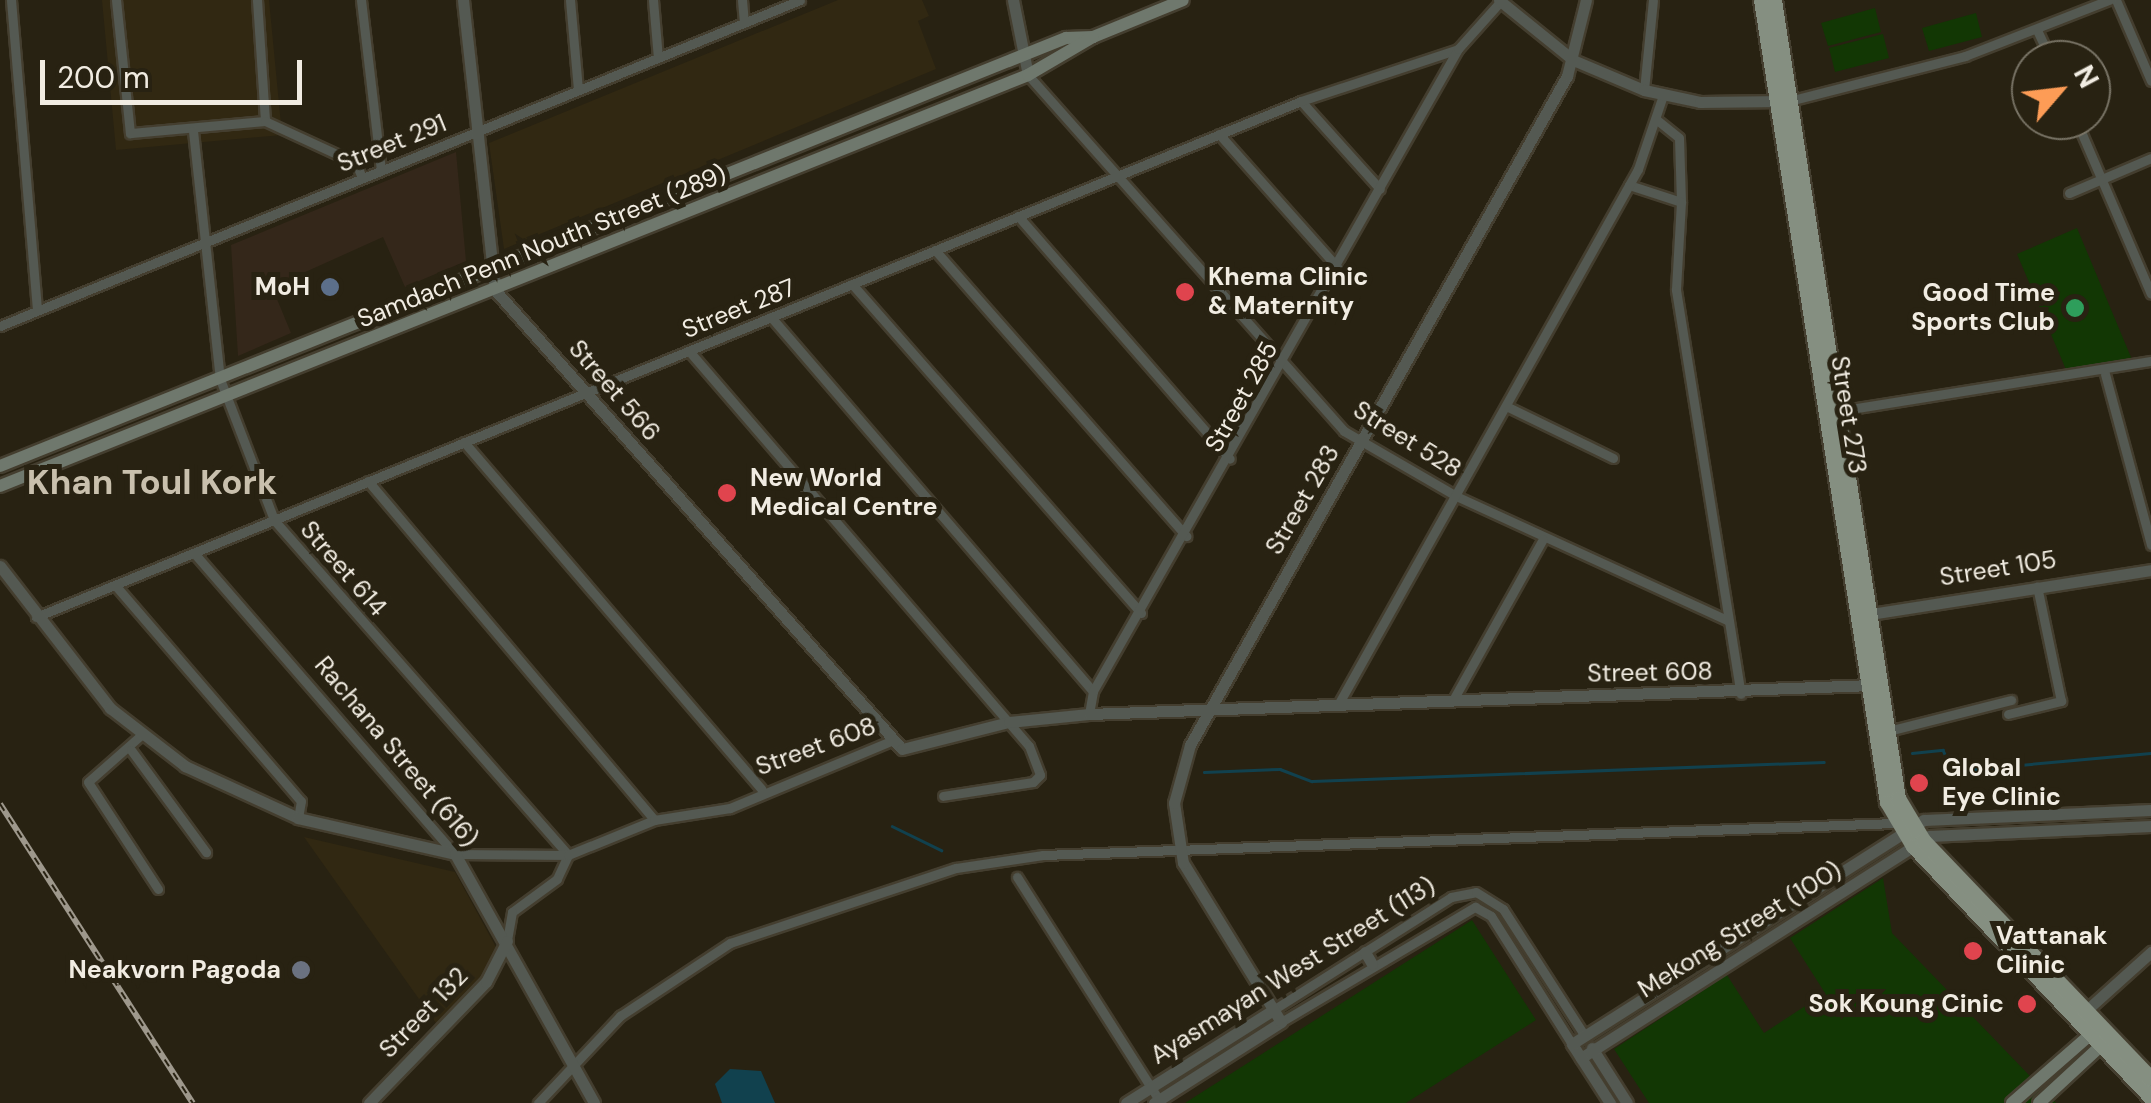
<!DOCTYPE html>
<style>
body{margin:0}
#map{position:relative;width:2151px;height:1103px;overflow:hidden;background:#282212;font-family:"DM Sans",sans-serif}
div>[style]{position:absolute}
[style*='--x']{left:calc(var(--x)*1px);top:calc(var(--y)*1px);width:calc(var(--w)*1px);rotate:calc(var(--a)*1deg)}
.built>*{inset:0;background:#312812}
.medical>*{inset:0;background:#34271a}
.green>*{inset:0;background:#123704}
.water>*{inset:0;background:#11414e}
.stream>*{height:2.5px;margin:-1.25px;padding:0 1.25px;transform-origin:1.25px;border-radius:1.25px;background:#11414e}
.roads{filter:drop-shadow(2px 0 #443e2f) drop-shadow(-2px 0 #443e2f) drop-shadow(0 2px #443e2f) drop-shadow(0 -2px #443e2f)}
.minor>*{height:9px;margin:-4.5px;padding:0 4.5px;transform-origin:4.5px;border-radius:4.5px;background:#545952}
.tertiary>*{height:11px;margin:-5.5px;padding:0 5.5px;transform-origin:5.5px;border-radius:5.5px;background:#545952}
.secondary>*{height:12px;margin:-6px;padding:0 6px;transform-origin:6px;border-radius:6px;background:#6f786d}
.primary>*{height:15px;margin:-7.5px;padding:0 7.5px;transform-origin:7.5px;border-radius:7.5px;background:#858f81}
.rail>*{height:6px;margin-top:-3px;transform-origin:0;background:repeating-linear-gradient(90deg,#282212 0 8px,#9e988c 0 16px);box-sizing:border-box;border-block:2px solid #9e988c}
.dots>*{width:28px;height:28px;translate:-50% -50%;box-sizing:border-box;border:5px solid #282212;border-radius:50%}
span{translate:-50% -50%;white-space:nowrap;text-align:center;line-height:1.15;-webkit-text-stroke:10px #282212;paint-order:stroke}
.street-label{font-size:25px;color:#f1ece2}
.poi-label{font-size:25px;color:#f1ece2;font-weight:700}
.left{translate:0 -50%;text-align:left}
.right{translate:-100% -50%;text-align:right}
.district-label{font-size:35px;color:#c9c0ad;font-weight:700}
.north{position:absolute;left:2011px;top:40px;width:100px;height:100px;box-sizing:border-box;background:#282212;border:2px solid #787365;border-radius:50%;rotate:62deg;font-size:28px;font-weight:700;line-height:40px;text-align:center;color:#f1ece2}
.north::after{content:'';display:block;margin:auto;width:35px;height:45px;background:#fd9c56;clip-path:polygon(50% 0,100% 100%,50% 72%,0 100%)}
.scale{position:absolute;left:40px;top:60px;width:262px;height:45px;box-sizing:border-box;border:5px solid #f1ece2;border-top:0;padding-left:12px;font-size:30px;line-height:35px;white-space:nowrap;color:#f1ece2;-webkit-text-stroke:8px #282212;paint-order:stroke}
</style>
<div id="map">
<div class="built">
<i style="clip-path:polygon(102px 0,269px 0,282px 135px,116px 150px)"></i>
<i style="clip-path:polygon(838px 0,922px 0,929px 16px,918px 21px,936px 69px,504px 249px,489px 143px)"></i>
<i style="clip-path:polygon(304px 837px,455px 872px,497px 949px,487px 972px,436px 1023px)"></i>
</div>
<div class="medical">
<i style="clip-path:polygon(456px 152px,466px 261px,405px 287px,383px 237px,272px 287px,291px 333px,238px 356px,231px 245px)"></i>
</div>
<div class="green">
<i style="clip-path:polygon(1875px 8px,1881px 32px,1828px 46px,1821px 23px)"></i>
<i style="clip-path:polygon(1976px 13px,1982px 37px,1929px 51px,1922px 28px)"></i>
<i style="clip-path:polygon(1883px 34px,1889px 58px,1835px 72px,1829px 48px)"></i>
<i style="clip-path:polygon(2077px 228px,2133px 362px,2067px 372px,2017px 254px)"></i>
<i style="clip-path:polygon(1883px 878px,1892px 933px,2056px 1103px,1649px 1103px,1614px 1049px,1727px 975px,1764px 1033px,1825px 993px,1790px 938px)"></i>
<i style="clip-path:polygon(1472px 920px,1536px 1020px,1406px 1103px,1185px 1103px)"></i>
</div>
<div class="water">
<i style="clip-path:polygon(730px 1069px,761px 1071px,775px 1103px,722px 1103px,715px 1084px)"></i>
</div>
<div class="stream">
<i style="--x:1912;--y:753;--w:31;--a:-6"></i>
<i style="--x:1943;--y:750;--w:23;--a:65"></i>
<i style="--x:1953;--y:771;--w:199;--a:-5.2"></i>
<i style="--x:1204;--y:772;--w:76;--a:-2.3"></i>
<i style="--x:1280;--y:769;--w:34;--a:21"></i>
<i style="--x:1312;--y:781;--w:512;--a:-2.13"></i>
<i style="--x:892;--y:826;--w:55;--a:26.1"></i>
</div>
<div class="roads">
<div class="minor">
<i style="--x:11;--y:0;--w:311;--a:85.2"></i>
<i style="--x:116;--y:0;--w:134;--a:84"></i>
<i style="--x:130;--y:133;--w:136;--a:-5.1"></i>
<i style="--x:257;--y:0;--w:121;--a:86.2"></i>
<i style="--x:361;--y:0;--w:171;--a:83.3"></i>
<i style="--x:570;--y:0;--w:90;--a:84.9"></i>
<i style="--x:653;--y:0;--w:58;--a:85.1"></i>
<i style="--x:742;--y:0;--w:23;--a:85"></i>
<i style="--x:2116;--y:0;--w:88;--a:66.6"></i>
<i style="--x:2037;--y:30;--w:33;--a:65"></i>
<i style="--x:1028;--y:75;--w:476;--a:48.4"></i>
<i style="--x:1344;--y:431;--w:129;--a:30.1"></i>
<i style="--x:1456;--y:496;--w:300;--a:24.6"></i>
<i style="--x:1644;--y:90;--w:90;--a:-84.3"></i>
<i style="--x:1301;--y:101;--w:118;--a:48.1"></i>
<i style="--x:1789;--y:101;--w:182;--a:-14.3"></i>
<i style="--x:1965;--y:56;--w:155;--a:-21.3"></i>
<i style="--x:1657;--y:120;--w:28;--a:39"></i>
<i style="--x:1679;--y:138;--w:64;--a:88.2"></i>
<i style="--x:2076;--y:120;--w:189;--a:66.7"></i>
<i style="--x:265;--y:121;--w:100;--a:24.8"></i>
<i style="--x:356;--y:163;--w:16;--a:68"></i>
<i style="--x:193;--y:131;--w:249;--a:83.8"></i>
<i style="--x:220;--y:379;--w:151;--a:69"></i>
<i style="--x:274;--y:520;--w:446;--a:48.7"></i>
<i style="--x:568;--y:855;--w:26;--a:115"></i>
<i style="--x:557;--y:879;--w:56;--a:143.7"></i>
<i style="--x:512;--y:912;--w:29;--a:100"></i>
<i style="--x:1219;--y:134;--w:178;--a:48.4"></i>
<i style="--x:1629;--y:185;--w:55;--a:18.1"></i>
<i style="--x:1681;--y:202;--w:88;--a:93.3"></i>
<i style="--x:1676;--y:290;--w:409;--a:80.9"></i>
<i style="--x:2069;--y:193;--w:89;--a:-23.1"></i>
<i style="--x:1018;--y:216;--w:322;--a:48.9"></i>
<i style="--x:935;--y:250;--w:381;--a:48.7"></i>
<i style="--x:852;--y:284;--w:438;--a:48.7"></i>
<i style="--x:771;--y:317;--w:494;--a:49.3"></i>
<i style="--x:0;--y:326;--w:864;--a:-22.17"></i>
<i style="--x:689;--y:351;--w:521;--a:49.28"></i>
<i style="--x:1029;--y:746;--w:31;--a:69"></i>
<i style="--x:1040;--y:775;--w:10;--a:135"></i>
<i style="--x:1033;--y:782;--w:91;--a:171.2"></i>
<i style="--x:2105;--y:374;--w:177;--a:74.9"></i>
<i style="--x:1506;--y:406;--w:119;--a:25.9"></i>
<i style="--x:1838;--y:411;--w:317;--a:-9.1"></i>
<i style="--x:464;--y:442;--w:457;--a:49.4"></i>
<i style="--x:368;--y:481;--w:444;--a:49.8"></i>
<i style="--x:194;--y:553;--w:398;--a:49.1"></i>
<i style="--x:455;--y:854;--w:113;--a:0.5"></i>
<i style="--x:568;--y:855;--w:93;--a:-22.1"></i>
<i style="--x:654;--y:820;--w:77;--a:-9"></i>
<i style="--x:730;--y:808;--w:174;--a:-22.6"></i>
<i style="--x:115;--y:585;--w:285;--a:49.3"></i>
<i style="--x:301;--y:801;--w:17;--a:100"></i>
<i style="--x:36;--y:617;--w:1366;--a:-22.19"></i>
<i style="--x:1301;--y:101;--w:165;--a:-18.3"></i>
<i style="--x:1453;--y:700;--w:184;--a:-60.8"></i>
<i style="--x:1339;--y:703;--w:612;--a:-60.75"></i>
<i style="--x:1638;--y:169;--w:78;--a:-71.3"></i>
<i style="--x:1089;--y:714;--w:23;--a:-80"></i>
<i style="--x:1093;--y:691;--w:739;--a:-60.38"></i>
<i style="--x:1458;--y:49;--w:63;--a:-48.2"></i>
<i style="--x:2008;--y:714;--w:55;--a:-13.8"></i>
<i style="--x:2061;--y:701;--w:117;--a:-101.8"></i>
<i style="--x:1888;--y:731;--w:127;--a:-14.1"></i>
<i style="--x:140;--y:736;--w:69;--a:138.5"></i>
<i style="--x:88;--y:782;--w:128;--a:56.8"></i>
<i style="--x:131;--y:750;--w:127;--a:53.7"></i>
<i style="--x:1017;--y:877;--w:268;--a:57.5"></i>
<i style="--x:1273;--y:1010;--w:211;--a:-32.4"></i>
<i style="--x:1451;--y:897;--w:25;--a:-11"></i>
<i style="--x:1476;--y:892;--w:32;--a:32"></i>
<i style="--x:1503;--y:909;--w:151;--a:57.2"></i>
<i style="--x:1281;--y:1022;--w:226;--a:-30.7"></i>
<i style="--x:1475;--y:907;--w:18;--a:29"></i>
<i style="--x:1491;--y:916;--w:151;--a:57.7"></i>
<i style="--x:538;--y:1103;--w:120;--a:-46.7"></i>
<i style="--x:620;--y:1016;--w:132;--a:-33.6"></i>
<i style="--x:730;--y:943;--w:238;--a:-18.4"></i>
<i style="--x:956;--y:868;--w:88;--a:-8.5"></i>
<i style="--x:1043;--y:855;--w:854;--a:-2.15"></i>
</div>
<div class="tertiary">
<i style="--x:463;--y:0;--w:292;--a:83.7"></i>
<i style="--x:495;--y:290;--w:613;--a:48.44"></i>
<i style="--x:902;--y:749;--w:110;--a:-14.2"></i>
<i style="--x:1009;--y:722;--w:80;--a:-5.7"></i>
<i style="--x:1089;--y:714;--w:786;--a:-2.12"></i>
<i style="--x:1013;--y:0;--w:76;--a:78.7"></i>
<i style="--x:1499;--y:0;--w:95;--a:39"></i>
<i style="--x:1573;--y:60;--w:77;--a:22.9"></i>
<i style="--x:1644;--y:90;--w:57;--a:12.1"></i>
<i style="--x:1700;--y:102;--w:84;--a:-0.7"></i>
<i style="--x:0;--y:566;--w:180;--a:52.2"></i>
<i style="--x:110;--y:708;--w:95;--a:37.7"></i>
<i style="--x:185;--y:766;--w:124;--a:24.7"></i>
<i style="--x:298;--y:818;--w:161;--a:12.9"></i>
<i style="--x:455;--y:854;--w:285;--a:60.8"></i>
<i style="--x:1864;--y:615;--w:291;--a:-8.9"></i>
<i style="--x:1365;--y:952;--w:14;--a:60"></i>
<i style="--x:2080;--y:1016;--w:96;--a:-42"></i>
<i style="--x:1592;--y:1048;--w:65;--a:57.5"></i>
<i style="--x:1581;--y:1058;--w:413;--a:-32.5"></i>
<i style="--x:1929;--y:836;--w:222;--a:-2.6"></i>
<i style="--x:369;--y:1103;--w:168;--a:-46"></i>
<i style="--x:486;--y:982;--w:46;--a:-62.9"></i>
<i style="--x:1126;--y:1103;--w:174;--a:-32.3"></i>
<i style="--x:1154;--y:1103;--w:151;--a:-32.5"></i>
<i style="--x:1281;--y:1022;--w:187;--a:-121.6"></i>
<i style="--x:1183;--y:863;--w:61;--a:-98.5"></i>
<i style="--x:1174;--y:803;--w:60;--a:-74.6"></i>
<i style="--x:1190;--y:745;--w:768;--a:-60.6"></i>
<i style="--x:1567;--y:76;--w:78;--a:-76"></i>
<i style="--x:1610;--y:1103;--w:70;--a:-122.8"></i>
<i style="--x:1572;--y:1044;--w:417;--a:-32.5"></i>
<i style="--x:1924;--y:820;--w:227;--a:-2.5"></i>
</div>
<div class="secondary">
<i style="--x:0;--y:466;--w:1149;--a:-21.88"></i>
<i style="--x:1066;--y:38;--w:27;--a:-2"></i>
<i style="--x:1093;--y:37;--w:97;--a:-22.3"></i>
<i style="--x:0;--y:486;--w:1107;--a:-21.79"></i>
<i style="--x:1028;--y:75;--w:75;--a:-30.3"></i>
<i style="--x:2012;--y:1103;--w:114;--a:-41.1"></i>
<i style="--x:2039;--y:1103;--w:93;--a:-42.8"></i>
</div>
<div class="primary">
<i style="--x:1761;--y:0;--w:812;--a:81.07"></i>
<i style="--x:1887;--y:802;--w:51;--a:59.4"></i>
<i style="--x:1913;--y:846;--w:347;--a:46.6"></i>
<i style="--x:1774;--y:0;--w:808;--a:81.17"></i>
<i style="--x:1898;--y:798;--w:49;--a:59.2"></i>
<i style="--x:1923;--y:840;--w:330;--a:46.3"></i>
</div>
</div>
<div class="rail">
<i style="--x:0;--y:804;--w:356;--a:57.2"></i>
</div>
<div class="dots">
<i style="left:330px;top:287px;background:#5c6f8a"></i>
<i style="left:1185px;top:292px;background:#e0444e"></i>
<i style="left:2075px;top:308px;background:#2e9e5b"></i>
<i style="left:727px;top:493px;background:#e0444e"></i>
<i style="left:1919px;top:783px;background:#e0444e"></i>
<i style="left:1973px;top:951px;background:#e0444e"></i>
<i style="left:301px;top:970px;background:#6b7280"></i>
<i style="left:2027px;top:1004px;background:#e0444e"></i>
</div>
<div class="street-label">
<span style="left:392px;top:144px;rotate:-22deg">Street 291</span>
<span style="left:542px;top:247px;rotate:-22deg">Samdach Penn Nouth Street (289)</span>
<span style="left:739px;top:309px;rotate:-22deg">Street 287</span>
<span style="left:614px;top:391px;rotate:49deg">Street 566</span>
<span style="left:1242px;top:397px;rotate:-61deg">Street 285</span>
<span style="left:1848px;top:415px;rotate:81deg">Street 273</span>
<span style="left:1407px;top:440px;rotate:32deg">Street 528</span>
<span style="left:1303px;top:500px;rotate:-60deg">Street 283</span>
<span style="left:343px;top:569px;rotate:49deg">Street 614</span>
<span style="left:1998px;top:569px;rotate:-9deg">Street 105</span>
<span style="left:1650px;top:673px;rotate:-1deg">Street 608</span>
<span style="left:816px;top:747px;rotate:-20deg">Street 608</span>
<span style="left:396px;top:752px;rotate:50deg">Rachana Street (616)</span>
<span style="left:1740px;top:930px;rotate:-32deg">Mekong Street (100)</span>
<span style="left:1293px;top:971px;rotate:-32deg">Ayasmayan West Street (113)</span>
<span style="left:424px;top:1013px;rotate:-46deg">Street 132</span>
</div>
<div class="poi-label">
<span class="left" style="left:1208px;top:292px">Khema Clinic<br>&amp; Maternity</span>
<span class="right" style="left:310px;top:287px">MoH</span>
<span class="right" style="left:2055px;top:308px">Good Time<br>Sports Club</span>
<span class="left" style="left:750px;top:493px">New World<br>Medical Centre</span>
<span class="left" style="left:1942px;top:783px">Global<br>Eye Clinic</span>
<span class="left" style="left:1996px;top:951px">Vattanak<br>Clinic</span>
<span class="right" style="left:281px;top:970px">Neakvorn Pagoda</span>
<span class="right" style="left:2004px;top:1004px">Sok Koung Cinic</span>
</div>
<div class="district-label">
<span style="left:152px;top:482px">Khan Toul Kork</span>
</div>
<div class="north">N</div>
<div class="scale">200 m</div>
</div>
